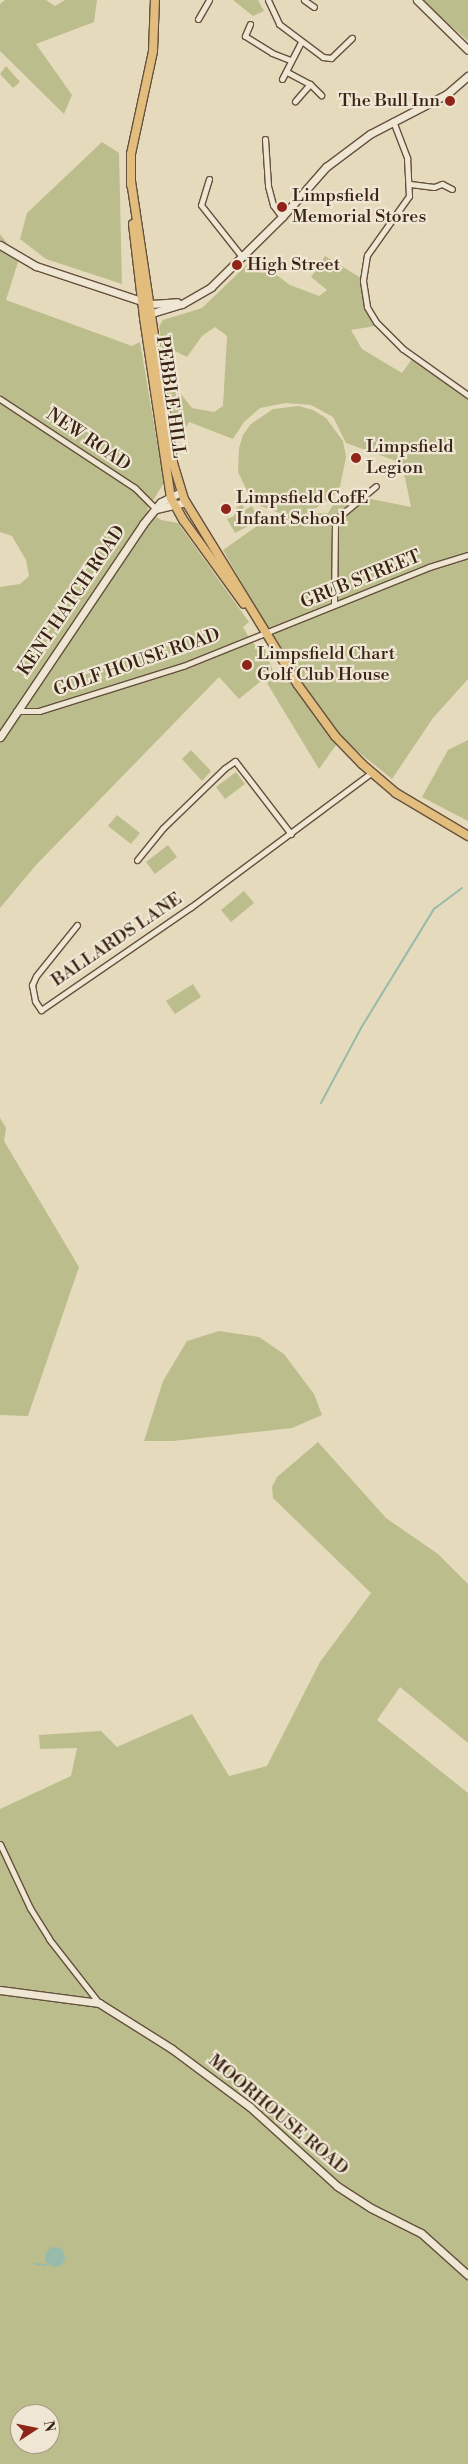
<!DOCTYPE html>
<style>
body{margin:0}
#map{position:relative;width:468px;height:2464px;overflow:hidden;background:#e6dabc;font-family:"Libre Bodoni",serif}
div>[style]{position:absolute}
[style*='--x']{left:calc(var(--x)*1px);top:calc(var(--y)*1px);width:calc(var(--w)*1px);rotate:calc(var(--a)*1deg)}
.green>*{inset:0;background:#bcbd8c}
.water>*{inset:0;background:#97bbab}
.round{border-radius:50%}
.stream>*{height:2px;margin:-1px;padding:0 1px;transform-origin:1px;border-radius:1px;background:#97bbab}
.roads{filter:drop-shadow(1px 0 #65503e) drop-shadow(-1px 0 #65503e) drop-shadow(0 1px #65503e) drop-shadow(0 -1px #65503e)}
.street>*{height:5px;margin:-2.5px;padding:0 2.5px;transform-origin:2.5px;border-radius:2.5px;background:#efe7d3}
.secondary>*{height:7px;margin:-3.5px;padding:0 3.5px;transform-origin:3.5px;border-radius:3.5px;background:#efe7d3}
.primary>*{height:8px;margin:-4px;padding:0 4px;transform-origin:4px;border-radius:4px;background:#e3bd7e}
.dots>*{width:14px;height:14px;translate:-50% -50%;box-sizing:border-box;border:2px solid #efe7d3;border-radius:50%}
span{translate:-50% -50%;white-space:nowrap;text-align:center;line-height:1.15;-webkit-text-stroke:4.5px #efe7d3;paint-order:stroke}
.poi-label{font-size:18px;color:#3a2214}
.right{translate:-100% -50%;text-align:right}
.left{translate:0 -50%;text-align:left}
.street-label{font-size:18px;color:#3a2214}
.north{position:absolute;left:10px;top:2404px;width:50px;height:50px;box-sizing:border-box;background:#efe7d3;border:1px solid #a79887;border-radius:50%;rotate:79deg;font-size:14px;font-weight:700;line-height:20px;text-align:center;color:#3a2214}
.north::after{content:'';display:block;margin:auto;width:18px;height:22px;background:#8f2418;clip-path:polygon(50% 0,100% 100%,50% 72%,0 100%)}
</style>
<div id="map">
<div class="green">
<i style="clip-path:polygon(5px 0,46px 0,55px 6px,65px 0,97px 0,94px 22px,36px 44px,72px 95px,64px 114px,0 51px,0 4px)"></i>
<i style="clip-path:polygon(233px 0,258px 0,264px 11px,253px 16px)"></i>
<i style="clip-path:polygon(423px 0,468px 0,468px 41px,426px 4px)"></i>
<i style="clip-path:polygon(6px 66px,20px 82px,13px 88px,0 74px)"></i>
<i style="clip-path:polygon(102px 142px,119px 153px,122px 284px,46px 259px,20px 239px,27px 213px)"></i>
<i style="clip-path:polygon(0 234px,19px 259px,6px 300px,132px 346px,140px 342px,164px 483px,147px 510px,161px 520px,178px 523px,249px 622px,243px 627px,252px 643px,264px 647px,273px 671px,239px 699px,219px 677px,36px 865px,0 908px,0 587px,20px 584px,29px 576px,26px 560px,12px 536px,0 532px)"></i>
<i style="clip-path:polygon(evenodd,325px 256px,361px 278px,364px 306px,375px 326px,351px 330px,362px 349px,402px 373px,412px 359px,468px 399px,468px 679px,433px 718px,392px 779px,341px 738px,319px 769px,267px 683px,290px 667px,223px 550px,271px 516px,285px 515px,261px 506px,250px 497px,238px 472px,239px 448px,243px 435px,251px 424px,273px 409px,299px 406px,313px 410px,326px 418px,343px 441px,346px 457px,340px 487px,331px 499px,306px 514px,328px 513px,338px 497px,346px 494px,411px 507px,402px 463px,346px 443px,333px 417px,311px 405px,286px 403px,260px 408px,244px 422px,233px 439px,189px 422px,179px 441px,175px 440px,159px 326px,163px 320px,202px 308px,254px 258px,290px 285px,319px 296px,327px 290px,311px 277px,325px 256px,215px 327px,227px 336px,223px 406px,214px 412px,192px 408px,177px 389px,171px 354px,175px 351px,187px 357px,202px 336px,215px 327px)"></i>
<i style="clip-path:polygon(242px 504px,245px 510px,252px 506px,259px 520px,235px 533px,227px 519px,234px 516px,236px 508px)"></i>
<i style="clip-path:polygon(468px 740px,468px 821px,422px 797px,448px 750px)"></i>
<i style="clip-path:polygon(191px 750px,211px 771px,202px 781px,182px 759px)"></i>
<i style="clip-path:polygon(236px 772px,245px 784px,225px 799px,216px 787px)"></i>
<i style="clip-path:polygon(117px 815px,140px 833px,131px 844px,108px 826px)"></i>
<i style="clip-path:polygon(168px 845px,177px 857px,155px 874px,146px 862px)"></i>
<i style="clip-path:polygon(244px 891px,254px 903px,231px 922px,221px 910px)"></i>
<i style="clip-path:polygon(193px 984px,201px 997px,175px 1014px,166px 1001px)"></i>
<i style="clip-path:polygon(0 1118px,6px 1128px,4px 1141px,79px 1267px,28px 1416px,0 1415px)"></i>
<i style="clip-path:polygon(219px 1331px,259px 1337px,284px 1354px,314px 1394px,322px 1415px,292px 1428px,173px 1441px,144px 1441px,163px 1381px,187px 1341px)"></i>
<i style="clip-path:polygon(evenodd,318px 1442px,386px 1518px,438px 1554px,468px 1584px,468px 1743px,400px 1687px,377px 1720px,468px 1793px,468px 2464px,0 2464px,0 1809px,71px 1776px,77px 1748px,40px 1749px,39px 1735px,101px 1731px,117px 1747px,192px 1714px,229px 1776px,267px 1766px,320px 1662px,371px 1593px,273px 1498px,272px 1487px,277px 1477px,318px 1442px,20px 2414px,50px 2414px,50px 2444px,20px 2444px,20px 2414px)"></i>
</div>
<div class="water">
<i class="round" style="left:45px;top:2247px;width:20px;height:20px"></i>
</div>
<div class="stream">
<i style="--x:321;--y:1103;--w:85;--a:-61.9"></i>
<i style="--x:361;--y:1028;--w:140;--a:-58.5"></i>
<i style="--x:434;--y:909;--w:35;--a:-37"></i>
<i style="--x:35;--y:2264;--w:11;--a:5"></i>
</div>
<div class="roads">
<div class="street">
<i style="--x:268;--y:0;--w:26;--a:65"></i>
<i style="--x:279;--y:24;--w:55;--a:36.9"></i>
<i style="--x:323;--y:57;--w:8;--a:7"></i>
<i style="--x:331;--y:58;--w:29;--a:-44"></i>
<i style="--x:304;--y:0;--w:12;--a:35"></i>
<i style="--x:198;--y:19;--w:22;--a:-60"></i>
<i style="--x:250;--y:24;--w:13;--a:113"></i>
<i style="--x:245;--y:36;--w:32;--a:32"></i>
<i style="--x:272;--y:53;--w:19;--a:21"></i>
<i style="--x:287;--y:72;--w:26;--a:28"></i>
<i style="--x:310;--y:84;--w:23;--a:131"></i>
<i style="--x:282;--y:79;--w:42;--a:-62.8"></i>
<i style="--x:310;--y:84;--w:16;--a:45"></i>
<i style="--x:393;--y:121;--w:40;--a:69"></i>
<i style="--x:407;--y:158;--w:38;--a:87"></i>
<i style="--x:409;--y:196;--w:72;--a:125.4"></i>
<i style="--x:367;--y:255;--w:26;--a:99"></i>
<i style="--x:363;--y:281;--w:26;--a:81"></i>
<i style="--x:367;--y:307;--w:17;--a:59"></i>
<i style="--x:376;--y:322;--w:38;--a:45"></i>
<i style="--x:403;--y:349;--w:80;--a:35.3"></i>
<i style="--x:265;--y:139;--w:47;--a:86.3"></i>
<i style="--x:268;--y:186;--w:20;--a:75"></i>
<i style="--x:273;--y:205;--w:15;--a:53"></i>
<i style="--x:209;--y:179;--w:27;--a:107"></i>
<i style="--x:201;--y:205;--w:66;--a:51.7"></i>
<i style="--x:410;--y:184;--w:24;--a:7"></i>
<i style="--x:434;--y:187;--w:9;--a:-21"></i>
<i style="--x:442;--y:184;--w:11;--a:27"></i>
<i style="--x:0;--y:399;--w:162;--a:33.4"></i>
<i style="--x:135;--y:488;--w:30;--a:45"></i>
<i style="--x:334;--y:605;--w:85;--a:-89.3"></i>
<i style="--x:335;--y:520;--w:53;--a:-39.7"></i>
<i style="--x:16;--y:711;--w:23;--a:0"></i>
<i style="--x:39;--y:711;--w:151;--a:-17.4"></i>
<i style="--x:183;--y:666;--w:265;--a:-21.9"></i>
<i style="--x:429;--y:567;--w:41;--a:-17.1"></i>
<i style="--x:137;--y:860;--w:41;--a:-50.9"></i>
<i style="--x:163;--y:828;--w:86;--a:-44.1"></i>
<i style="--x:225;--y:768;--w:12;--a:-35"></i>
<i style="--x:235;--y:761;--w:92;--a:52.5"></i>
<i style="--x:77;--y:925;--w:65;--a:128.8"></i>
<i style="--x:36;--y:976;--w:10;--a:114"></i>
<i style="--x:32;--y:985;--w:16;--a:79"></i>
<i style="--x:35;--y:1001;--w:11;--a:56"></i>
<i style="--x:41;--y:1010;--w:182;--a:-34.5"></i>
<i style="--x:191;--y:907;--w:224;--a:-36.7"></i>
<i style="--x:0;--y:1844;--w:71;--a:64.9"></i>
<i style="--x:30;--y:1908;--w:36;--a:58"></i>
<i style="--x:49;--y:1939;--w:81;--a:52"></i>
</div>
<div class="secondary">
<i style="--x:417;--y:0;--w:71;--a:44.4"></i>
<i style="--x:0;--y:245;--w:42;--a:30.3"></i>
<i style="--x:36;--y:266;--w:111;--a:18.4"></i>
<i style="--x:151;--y:304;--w:26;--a:-4"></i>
<i style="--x:147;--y:310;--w:6;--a:31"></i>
<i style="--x:152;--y:313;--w:31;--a:-17"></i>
<i style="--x:182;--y:304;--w:34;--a:-30"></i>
<i style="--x:211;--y:287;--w:100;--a:-44.6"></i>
<i style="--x:282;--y:217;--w:67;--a:-48.7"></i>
<i style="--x:326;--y:167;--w:55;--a:-36.9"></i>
<i style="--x:370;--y:134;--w:87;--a:-27.5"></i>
<i style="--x:447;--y:94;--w:28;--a:-41"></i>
<i style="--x:156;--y:509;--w:31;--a:-13"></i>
<i style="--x:0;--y:737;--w:257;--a:-56.1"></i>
<i style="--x:143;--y:524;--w:28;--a:-51"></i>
<i style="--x:161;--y:502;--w:22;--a:-27"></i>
<i style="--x:0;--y:1990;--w:100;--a:7.5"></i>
<i style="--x:99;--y:2003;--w:86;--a:32.2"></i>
<i style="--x:172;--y:2049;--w:97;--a:36.6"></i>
<i style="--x:250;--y:2107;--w:118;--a:42.2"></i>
<i style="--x:337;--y:2186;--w:40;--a:32.9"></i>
<i style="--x:371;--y:2208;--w:56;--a:26.6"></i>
<i style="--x:421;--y:2233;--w:63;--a:41.8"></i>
</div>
<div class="primary">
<i style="--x:131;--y:181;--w:285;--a:81.5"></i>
<i style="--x:173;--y:463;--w:38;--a:73"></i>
<i style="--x:184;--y:499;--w:218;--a:58.5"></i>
<i style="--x:298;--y:685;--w:63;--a:54"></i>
<i style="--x:335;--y:736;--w:39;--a:46"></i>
<i style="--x:362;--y:764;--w:45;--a:40.5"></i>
<i style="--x:396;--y:793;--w:84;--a:30.8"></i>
<i style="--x:131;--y:185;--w:31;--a:-90"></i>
<i style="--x:131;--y:154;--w:105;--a:-77.9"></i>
<i style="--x:153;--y:51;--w:51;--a:-87.8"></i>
<i style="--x:133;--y:224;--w:95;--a:83.3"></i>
<i style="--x:144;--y:318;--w:182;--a:81.5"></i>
<i style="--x:171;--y:498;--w:26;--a:61"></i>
<i style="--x:184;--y:521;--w:102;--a:54.1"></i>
</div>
</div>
<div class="dots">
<i style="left:450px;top:101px;background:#8f2418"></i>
<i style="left:282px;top:207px;background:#8f2418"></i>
<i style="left:237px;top:265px;background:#8f2418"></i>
<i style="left:356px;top:458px;background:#8f2418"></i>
<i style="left:226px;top:509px;background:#8f2418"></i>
<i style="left:247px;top:665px;background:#8f2418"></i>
</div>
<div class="poi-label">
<span class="right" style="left:440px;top:101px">The Bull Inn</span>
<span class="left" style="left:292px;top:207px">Limpsfield<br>Memorial Stores</span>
<span class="left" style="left:247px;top:265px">High Street</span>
<span class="left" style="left:366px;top:458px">Limpsfield<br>Legion</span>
<span class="left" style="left:236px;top:509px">Limpsfield CofE<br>Infant School</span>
<span class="left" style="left:257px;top:665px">Limpsfield Chart<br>Golf Club House</span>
</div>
<div class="street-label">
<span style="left:170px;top:397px;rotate:82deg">PEBBLE HILL</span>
<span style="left:88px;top:440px;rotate:34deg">NEW ROAD</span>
<span style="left:361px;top:580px;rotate:-22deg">GRUB STREET</span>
<span style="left:72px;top:601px;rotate:-56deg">KENT HATCH ROAD</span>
<span style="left:137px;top:663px;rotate:-19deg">GOLF HOUSE ROAD</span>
<span style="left:117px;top:940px;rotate:-34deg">BALLARDS LANE</span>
<span style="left:278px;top:2115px;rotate:40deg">MOORHOUSE ROAD</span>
</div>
<div class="north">N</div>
</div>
